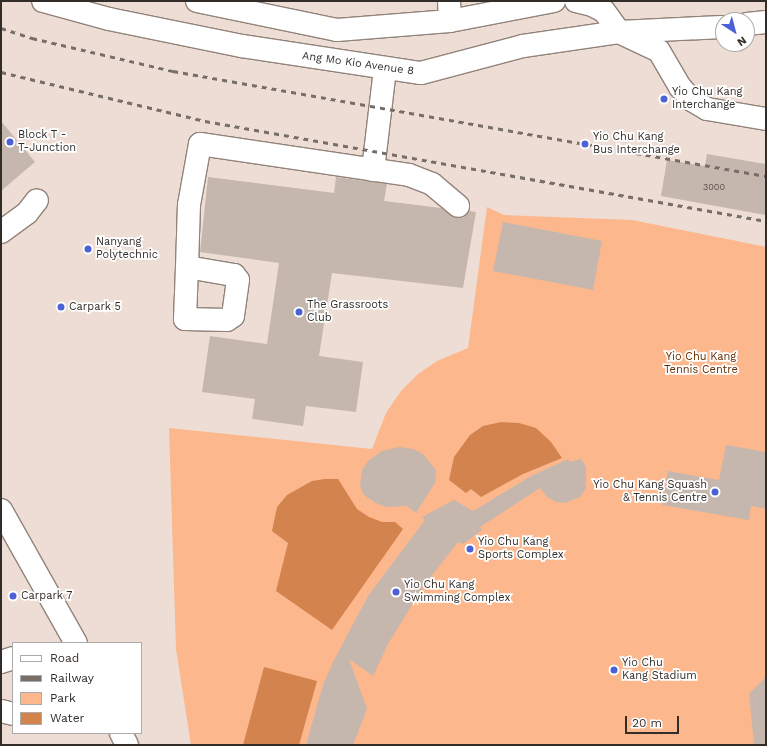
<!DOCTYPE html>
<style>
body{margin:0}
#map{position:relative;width:767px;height:746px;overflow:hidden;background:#edddd4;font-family:"Work Sans",sans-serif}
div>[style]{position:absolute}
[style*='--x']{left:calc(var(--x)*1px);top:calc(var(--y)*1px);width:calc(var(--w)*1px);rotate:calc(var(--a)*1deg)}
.green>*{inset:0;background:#fcb78c}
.water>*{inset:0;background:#d2834e}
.building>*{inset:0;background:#c6b7ae}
.roads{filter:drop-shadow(1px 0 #91837a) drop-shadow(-1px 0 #91837a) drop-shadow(0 1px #91837a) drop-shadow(0 -1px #91837a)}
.minor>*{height:22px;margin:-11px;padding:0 11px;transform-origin:11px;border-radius:11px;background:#fff}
.major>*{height:22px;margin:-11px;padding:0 11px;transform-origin:11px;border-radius:11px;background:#fff}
.rail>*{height:3px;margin-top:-1.5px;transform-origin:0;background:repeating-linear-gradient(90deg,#776e68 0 5px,transparent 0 10px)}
.dots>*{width:11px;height:11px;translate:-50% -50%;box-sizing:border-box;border:2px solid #fff;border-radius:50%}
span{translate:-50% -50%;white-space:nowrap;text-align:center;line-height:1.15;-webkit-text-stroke:3.5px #fff;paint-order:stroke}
.number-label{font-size:9px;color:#57504a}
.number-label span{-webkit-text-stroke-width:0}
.street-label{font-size:11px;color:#322d29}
.poi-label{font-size:11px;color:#322d29}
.left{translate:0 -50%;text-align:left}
.right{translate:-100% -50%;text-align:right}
.park-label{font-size:11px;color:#622e04}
.frame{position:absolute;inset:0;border:2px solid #322d29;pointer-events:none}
.legend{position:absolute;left:12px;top:642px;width:130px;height:92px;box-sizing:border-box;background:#fff;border:1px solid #adaba9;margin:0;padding:5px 7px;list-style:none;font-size:12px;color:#322d29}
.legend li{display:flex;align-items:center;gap:8px;height:20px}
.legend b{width:20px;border:1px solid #adaba9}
.north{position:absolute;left:715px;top:12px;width:40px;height:40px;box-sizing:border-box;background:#fff;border:1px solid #adaba9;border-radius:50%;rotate:144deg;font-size:11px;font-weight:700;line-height:16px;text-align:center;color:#322d29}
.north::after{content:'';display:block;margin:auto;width:14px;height:18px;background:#4c61d5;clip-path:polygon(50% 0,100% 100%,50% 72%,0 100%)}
.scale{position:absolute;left:625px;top:716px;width:54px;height:18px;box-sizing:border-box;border:2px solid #322d29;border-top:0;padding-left:5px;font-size:12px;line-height:14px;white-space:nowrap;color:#322d29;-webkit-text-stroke:3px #fff;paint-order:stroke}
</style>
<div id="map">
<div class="green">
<i style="clip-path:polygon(487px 207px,504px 215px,632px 220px,766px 247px,766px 745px,191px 745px,176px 649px,169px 428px,372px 449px,386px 413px,401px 391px,418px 374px,437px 361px,468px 348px)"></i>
</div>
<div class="water">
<i style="clip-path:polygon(501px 422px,519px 423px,536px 428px,551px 442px,562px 458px,523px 474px,481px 497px,471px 489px,466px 493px,449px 480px,454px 457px,470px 435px,483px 426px)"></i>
<i style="clip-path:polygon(325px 479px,338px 479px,357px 509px,369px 517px,382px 522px,395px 522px,403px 529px,332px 630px,276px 591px,288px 543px,272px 531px,277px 507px,287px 495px,312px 481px)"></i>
<i style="clip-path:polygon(264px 667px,317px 681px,299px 745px,243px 745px)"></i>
</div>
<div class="building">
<i style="clip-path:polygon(1px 121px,35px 162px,1px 191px)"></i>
<i style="clip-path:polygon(707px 154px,766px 164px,766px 215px,661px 196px,667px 160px,705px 166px)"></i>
<i style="clip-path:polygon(208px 177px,334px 193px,336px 177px,387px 184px,384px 201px,441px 208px,456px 218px,463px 218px,469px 211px,476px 212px,463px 288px,332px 273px,319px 356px,363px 362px,356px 412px,306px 406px,303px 426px,252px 419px,255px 399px,202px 392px,210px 336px,267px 344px,279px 263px,200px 252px)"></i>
<i style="clip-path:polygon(503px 222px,602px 241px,593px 290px,493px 271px)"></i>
<i style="clip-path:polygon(726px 445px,766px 452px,766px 509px,751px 506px,749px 520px,662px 505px,668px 471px,719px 480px)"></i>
<i style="clip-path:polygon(399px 447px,413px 449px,423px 454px,436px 470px,435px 483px,416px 513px,407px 506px,386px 507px,374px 502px,364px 495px,360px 486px,362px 470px,368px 461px,382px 451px)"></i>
<i style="clip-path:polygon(568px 459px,570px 462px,581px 459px,586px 467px,586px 488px,580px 497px,565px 503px,556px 502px,547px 497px,540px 488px,480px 527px,482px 530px,463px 544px,458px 542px,423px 587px,388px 644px,373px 676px,349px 659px,367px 709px,353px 745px,306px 745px,323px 685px,333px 662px,368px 596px,425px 520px,422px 517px,454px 500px,473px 511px,531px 476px)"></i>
<i style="clip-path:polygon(766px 677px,766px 745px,754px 745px,749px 694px)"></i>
</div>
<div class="roads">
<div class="minor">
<i style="--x:449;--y:1;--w:20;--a:87"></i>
<i style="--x:576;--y:1;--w:16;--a:14"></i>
<i style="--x:592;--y:5;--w:13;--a:27"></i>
<i style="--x:604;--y:11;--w:26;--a:54"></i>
<i style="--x:619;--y:32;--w:44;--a:25.4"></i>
<i style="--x:659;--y:51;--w:42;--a:59.7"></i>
<i style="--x:680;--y:87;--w:18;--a:47"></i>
<i style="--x:692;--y:100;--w:17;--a:31"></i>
<i style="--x:707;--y:109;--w:60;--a:9.6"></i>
<i style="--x:373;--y:170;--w:102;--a:-83.2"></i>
<i style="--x:1;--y:232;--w:32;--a:-36"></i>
<i style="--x:27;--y:213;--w:16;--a:-52"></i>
<i style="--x:187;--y:267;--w:48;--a:9.7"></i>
<i style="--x:234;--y:275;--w:6;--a:51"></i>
<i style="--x:238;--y:280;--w:36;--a:98"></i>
<i style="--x:233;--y:316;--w:7;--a:146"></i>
<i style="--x:227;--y:320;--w:42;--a:-178.6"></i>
<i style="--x:185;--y:319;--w:52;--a:-87.8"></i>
<i style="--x:187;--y:267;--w:62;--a:-88.2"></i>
<i style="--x:189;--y:205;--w:62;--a:-79.8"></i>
<i style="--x:200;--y:144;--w:211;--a:8.4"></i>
<i style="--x:409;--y:175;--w:25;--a:21"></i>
<i style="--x:432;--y:184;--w:34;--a:40"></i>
<i style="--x:1;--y:510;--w:153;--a:60.6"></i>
<i style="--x:1;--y:662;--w:13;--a:-18"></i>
<i style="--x:1;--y:711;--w:12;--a:14"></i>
<i style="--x:121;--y:733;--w:13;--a:63"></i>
</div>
<div class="major">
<i style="--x:43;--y:1;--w:68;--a:15.3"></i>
<i style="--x:109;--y:19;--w:136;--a:11.5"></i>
<i style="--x:242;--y:46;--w:181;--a:8.6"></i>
<i style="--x:421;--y:73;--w:106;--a:-14.8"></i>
<i style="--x:523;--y:46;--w:97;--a:-8.3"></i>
<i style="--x:619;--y:32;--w:104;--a:-2.8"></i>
<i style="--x:197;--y:1;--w:143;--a:11.7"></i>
<i style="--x:337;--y:30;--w:113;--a:-4.6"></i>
<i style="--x:450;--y:21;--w:106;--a:-10.9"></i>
<i style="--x:747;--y:24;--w:19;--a:-6"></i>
</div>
</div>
<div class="rail">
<i style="--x:1;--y:28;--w:33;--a:18"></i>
<i style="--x:32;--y:38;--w:145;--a:13.2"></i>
<i style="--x:173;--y:71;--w:602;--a:10.04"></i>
<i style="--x:1;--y:72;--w:210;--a:13.5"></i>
<i style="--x:205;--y:121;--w:570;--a:10.11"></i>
</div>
<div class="dots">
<i style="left:664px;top:99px;background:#4c61d5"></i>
<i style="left:10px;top:142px;background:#4c61d5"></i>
<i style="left:585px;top:144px;background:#4c61d5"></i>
<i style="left:88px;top:249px;background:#4c61d5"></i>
<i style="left:61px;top:307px;background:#4c61d5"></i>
<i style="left:299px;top:312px;background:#4c61d5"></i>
<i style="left:715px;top:492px;background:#4c61d5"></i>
<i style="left:470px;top:549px;background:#4c61d5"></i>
<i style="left:396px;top:592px;background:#4c61d5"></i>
<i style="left:13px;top:596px;background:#4c61d5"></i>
<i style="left:614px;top:670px;background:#4c61d5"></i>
</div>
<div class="number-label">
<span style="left:714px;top:187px">3000</span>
</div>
<div class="street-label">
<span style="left:358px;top:64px;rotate:8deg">Ang Mo Kio Avenue 8</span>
</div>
<div class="poi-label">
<span class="left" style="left:672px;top:99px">Yio Chu Kang<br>Interchange</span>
<span class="left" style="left:18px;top:142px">Block T -<br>T-Junction</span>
<span class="left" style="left:593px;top:144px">Yio Chu Kang<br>Bus Interchange</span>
<span class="left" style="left:96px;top:249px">Nanyang<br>Polytechnic</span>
<span class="left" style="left:307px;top:312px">The Grassroots<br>Club</span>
<span class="left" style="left:69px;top:307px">Carpark 5</span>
<span class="right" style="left:707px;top:492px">Yio Chu Kang Squash<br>&amp; Tennis Centre</span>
<span class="left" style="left:478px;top:549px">Yio Chu Kang<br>Sports Complex</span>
<span class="left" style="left:404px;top:592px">Yio Chu Kang<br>Swimming Complex</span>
<span class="left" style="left:21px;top:596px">Carpark 7</span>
<span class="left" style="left:622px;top:670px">Yio Chu<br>Kang Stadium</span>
</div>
<div class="park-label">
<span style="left:701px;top:364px">Yio Chu Kang<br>Tennis Centre</span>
</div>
<div class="frame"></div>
<ul class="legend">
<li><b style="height:5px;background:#fff"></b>Road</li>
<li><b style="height:5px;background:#776e68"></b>Railway</li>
<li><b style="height:11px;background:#fcb78c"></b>Park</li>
<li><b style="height:11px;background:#d2834e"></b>Water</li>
</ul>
<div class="north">N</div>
<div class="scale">20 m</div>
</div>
